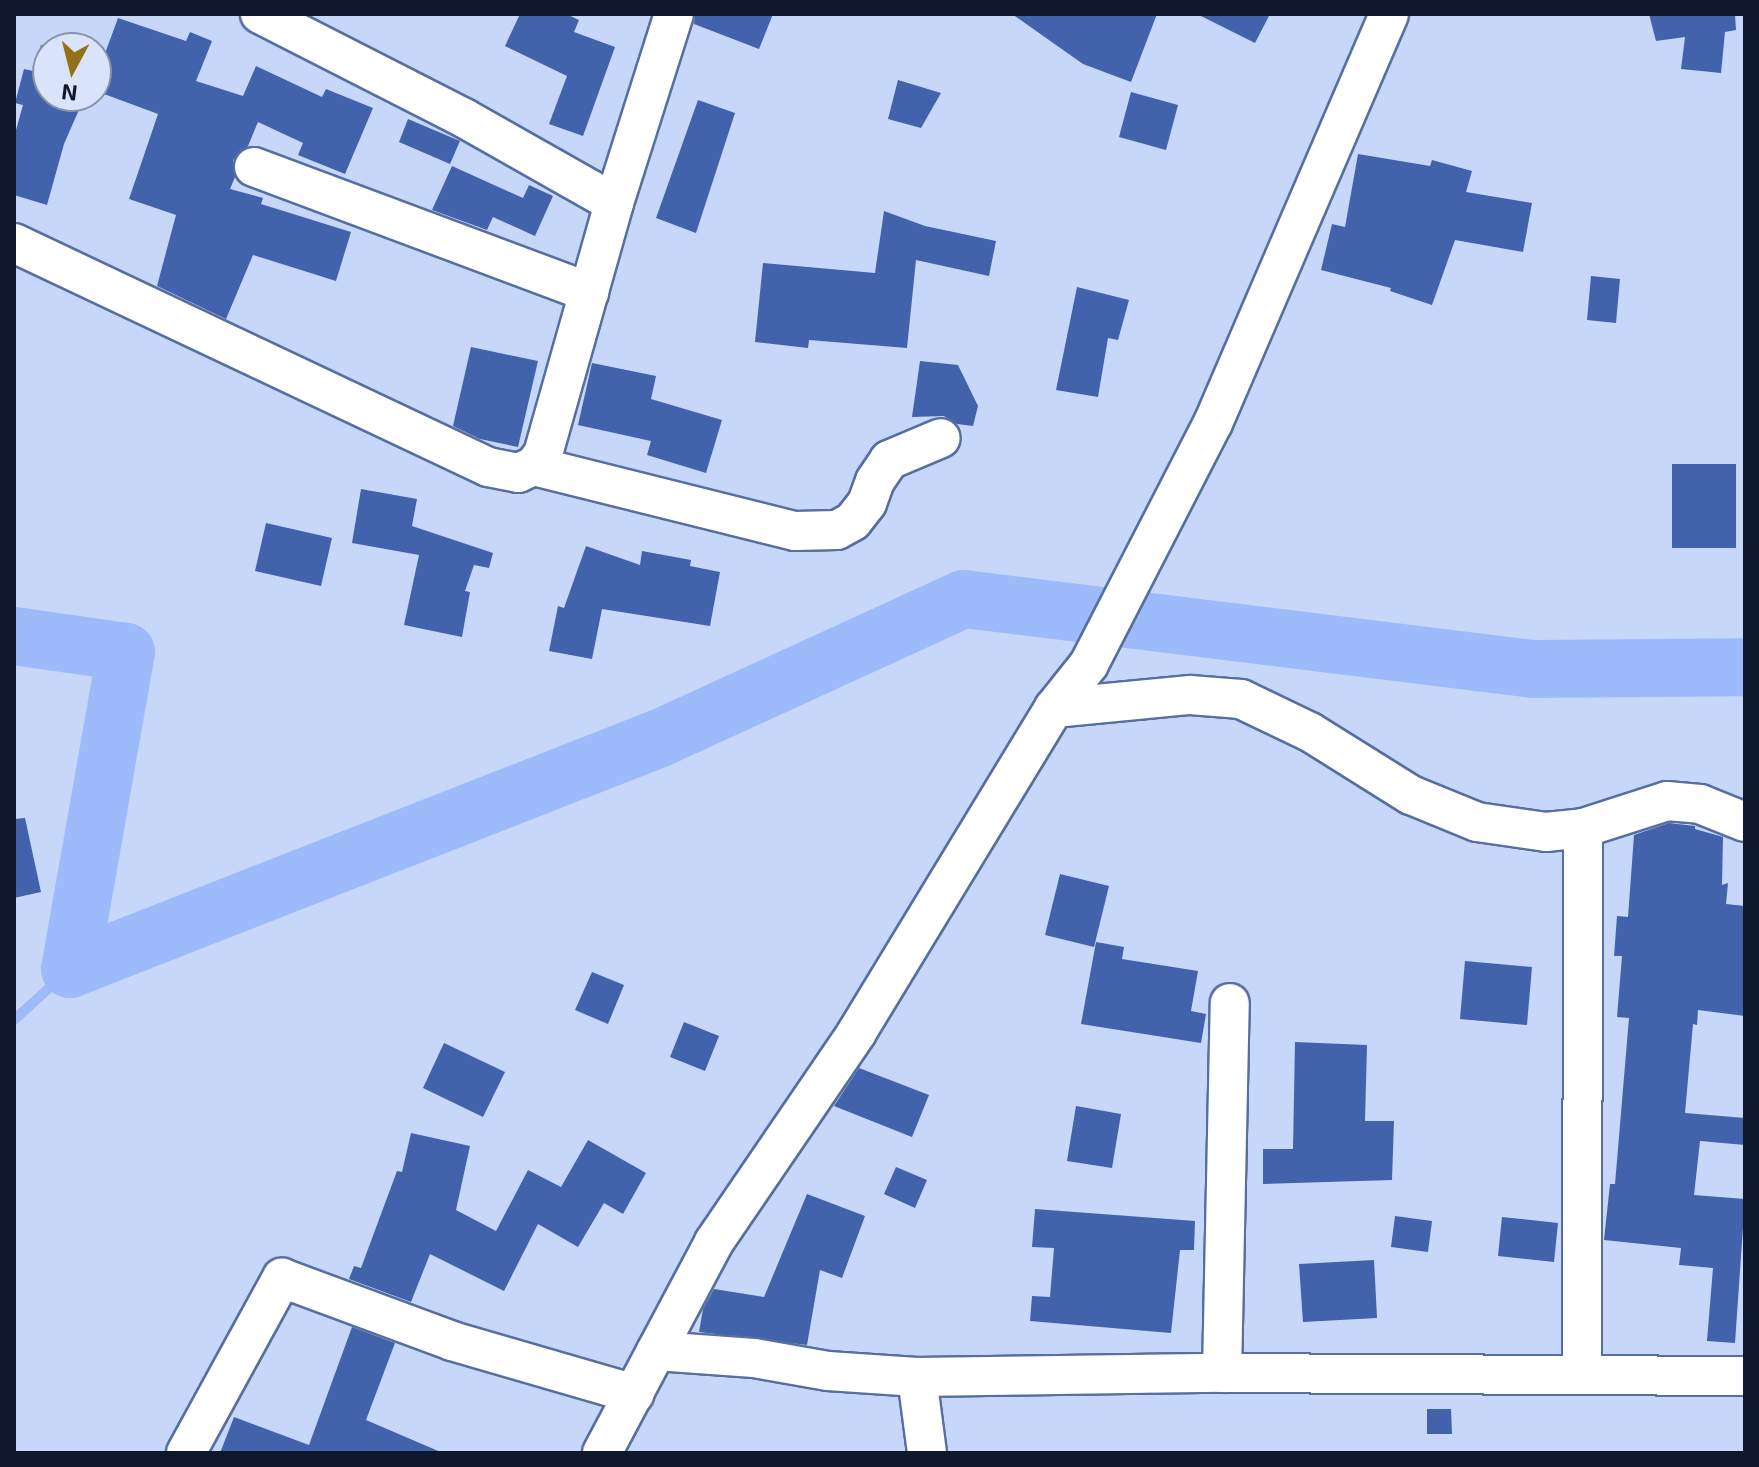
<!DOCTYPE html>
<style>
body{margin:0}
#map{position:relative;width:1759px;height:1467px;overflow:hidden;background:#c7d7f9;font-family:"Exo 2",sans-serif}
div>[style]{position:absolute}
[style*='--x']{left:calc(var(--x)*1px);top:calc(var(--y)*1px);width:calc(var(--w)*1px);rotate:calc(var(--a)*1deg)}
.stream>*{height:10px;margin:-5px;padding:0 5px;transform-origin:5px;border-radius:5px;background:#9dbbfb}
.river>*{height:58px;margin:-29px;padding:0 29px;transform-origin:29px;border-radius:29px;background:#9dbbfb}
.building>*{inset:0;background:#4262ab}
.roads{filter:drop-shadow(2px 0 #576ea1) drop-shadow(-2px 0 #576ea1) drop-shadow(0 2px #576ea1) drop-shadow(0 -2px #576ea1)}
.minor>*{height:38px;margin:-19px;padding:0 19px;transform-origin:19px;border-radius:19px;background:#fff}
span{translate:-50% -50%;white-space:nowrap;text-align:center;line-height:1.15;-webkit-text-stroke:6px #d9e4fb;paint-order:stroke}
.frame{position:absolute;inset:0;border:16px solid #0e172b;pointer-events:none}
.north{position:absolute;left:32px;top:32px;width:80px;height:80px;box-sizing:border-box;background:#d9e4fb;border:2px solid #8892a8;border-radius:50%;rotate:187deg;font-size:22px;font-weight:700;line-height:32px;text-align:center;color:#0e172b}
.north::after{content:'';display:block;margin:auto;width:28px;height:36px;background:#947119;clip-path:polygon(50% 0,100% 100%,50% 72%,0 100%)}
</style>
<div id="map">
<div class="stream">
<i style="--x:14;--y:1020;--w:76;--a:-42.3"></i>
</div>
<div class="river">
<i style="--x:14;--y:636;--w:113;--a:8.1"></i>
<i style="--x:126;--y:652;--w:322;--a:100"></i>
<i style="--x:70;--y:969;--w:634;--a:-21.38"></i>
<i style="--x:660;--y:738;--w:334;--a:-24.6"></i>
<i style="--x:964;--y:599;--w:573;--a:7.01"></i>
<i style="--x:1533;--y:669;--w:212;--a:-0.5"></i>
</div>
<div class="building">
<i style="clip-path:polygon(520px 14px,566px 14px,579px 20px,574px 32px,615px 47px,583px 136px,549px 124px,567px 76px,505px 46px)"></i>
<i style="clip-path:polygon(695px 14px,773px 14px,759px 49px,694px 24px)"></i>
<i style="clip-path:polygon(1012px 14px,1157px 14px,1131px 82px,1083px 64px)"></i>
<i style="clip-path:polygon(1197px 14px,1270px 14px,1255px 43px)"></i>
<i style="clip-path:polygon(1649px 14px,1735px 14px,1736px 30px,1725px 32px,1721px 73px,1681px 69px,1685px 37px,1656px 41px)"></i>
<i style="clip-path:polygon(118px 18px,186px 41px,190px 32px,212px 41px,196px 81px,243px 96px,256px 66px,322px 97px,326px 89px,373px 108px,345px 174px,298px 155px,303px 143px,258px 122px,248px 146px,233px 160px,235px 177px,230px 189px,263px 198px,261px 204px,351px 232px,336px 281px,253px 255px,226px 319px,157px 286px,176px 215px,129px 199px,158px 114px,96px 91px,96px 78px)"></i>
<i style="clip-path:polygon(41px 45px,48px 46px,48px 96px,85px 96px,64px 144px,47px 205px,14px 195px,14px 137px,23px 105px,15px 103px,24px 69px,33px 71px)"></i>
<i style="clip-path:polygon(898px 80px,941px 93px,921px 128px,888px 119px)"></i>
<i style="clip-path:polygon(1131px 92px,1178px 105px,1166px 150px,1119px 137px)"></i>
<i style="clip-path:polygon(698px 100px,735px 113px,696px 233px,656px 218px)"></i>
<i style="clip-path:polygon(408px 119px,460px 141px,450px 164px,399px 142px)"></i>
<i style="clip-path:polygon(1358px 154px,1430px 166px,1432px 160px,1472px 171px,1466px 192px,1532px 203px,1523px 252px,1455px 240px,1432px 305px,1390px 291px,1391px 288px,1321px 270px,1332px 224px,1345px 227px)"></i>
<i style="clip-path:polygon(452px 166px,523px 198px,529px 185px,553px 196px,535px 236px,493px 217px,487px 230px,432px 210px)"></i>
<i style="clip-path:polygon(884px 211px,925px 226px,996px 241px,989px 276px,916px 260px,907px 348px,809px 340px,808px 348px,755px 342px,763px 263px,875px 273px)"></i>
<i style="clip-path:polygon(1591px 276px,1620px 279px,1616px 323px,1587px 320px)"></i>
<i style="clip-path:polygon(1077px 287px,1129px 300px,1118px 340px,1108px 338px,1098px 397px,1056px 390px)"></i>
<i style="clip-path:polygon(471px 347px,538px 361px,518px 447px,480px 439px,453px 426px)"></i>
<i style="clip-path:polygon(920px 361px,958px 365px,978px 406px,973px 426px,957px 424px,944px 416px,912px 417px)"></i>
<i style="clip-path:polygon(592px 363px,656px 376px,651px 399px,722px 420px,706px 473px,647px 455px,651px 441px,578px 425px)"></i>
<i style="clip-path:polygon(1672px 464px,1736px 464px,1736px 548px,1672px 548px)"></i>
<i style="clip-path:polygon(361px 489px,417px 499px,412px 526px,493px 553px,489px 568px,474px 565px,465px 591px,470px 592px,462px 637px,404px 625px,419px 555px,352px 543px)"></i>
<i style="clip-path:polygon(266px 523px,332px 538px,321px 586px,255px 571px)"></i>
<i style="clip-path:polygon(586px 546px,640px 565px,642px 551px,691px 560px,690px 566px,720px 572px,710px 626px,602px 609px,592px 659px,549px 651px,558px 606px,564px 608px)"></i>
<i style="clip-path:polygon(25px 818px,41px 892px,14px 898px,14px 819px)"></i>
<i style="clip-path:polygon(1669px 823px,1695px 826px,1695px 829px,1723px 837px,1722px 885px,1728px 883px,1726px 904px,1745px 906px,1745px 1016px,1698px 1010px,1697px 1025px,1693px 1024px,1685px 1113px,1745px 1118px,1745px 1145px,1700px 1141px,1694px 1195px,1745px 1199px,1735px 1343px,1707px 1341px,1713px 1268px,1679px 1265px,1681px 1248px,1604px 1240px,1610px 1184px,1615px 1184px,1629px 1018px,1617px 1017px,1622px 956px,1614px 956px,1617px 916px,1628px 917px,1634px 835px)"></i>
<i style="clip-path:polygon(1060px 874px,1109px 886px,1094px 947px,1045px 935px)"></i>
<i style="clip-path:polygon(1096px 942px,1124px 947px,1122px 959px,1198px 971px,1191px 1011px,1206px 1014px,1201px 1043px,1081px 1024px)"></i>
<i style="clip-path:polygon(1465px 961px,1532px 967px,1527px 1025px,1460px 1019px)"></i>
<i style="clip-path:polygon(592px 972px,624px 985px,608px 1024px,575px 1010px)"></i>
<i style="clip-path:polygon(684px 1022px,719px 1036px,705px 1071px,670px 1057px)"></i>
<i style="clip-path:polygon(1295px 1042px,1367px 1045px,1365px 1121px,1394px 1121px,1392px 1180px,1263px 1184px,1263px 1149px,1293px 1149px)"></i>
<i style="clip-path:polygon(444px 1043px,505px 1072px,483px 1117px,423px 1088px)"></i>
<i style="clip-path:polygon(859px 1068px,929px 1095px,912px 1137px,834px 1106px)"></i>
<i style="clip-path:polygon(1076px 1106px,1121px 1114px,1112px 1168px,1067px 1161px)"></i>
<i style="clip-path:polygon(411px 1133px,470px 1146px,456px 1210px,496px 1231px,528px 1170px,561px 1187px,588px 1140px,646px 1173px,623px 1214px,604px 1203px,578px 1247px,538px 1224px,504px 1291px,430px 1254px,411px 1302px,349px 1279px,354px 1266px,361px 1268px,397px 1171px,402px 1172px)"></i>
<i style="clip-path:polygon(896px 1167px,927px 1180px,915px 1208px,884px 1194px)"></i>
<i style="clip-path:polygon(807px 1194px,865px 1216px,842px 1278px,820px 1270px,807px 1345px,699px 1332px,703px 1309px,714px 1289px,764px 1297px)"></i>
<i style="clip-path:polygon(1035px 1209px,1195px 1221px,1194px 1250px,1180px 1250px,1171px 1333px,1030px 1321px,1032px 1296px,1050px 1297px,1054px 1248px,1032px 1247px)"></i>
<i style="clip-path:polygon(1395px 1216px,1432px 1221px,1428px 1252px,1391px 1247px)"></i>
<i style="clip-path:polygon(1502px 1217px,1558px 1223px,1554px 1262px,1498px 1256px)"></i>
<i style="clip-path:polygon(1374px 1260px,1377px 1318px,1303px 1322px,1299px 1264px)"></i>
<i style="clip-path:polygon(352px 1327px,395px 1343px,366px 1420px,443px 1453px,220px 1453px,234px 1417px,309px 1445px)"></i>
<i style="clip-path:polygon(1427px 1409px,1451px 1409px,1452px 1434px,1427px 1434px)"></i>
</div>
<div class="roads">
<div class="minor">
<i style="--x:260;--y:14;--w:229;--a:27"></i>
<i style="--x:464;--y:118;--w:172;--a:29.5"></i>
<i style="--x:254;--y:167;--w:358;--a:20.5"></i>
<i style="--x:14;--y:243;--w:524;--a:25.29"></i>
<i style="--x:488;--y:467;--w:31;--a:11"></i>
<i style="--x:518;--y:473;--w:17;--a:-24"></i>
<i style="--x:534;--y:466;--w:15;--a:-53"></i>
<i style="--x:543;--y:454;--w:261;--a:-74.2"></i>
<i style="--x:614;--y:203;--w:198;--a:-72.4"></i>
<i style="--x:534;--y:466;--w:269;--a:14"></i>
<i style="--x:795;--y:531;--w:42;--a:-1.4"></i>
<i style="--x:837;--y:530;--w:18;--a:-29"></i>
<i style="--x:853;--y:521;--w:23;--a:-52"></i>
<i style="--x:867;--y:503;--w:23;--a:-70"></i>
<i style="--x:875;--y:481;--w:25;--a:-56"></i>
<i style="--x:889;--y:460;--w:56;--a:-22.9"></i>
<i style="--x:1054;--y:708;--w:137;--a:-5.5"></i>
<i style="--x:1190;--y:695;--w:51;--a:4.5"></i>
<i style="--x:1241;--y:699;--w:76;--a:25.6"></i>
<i style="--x:1310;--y:732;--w:119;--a:32"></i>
<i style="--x:1411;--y:795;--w:71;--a:22.2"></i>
<i style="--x:1477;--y:822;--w:70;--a:8.2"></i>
<i style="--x:1546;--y:832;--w:37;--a:-6"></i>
<i style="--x:1583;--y:828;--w:88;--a:-17.8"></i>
<i style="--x:1667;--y:801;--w:33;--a:5"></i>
<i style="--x:1700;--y:804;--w:48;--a:21.8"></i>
<i style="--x:656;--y:1351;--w:98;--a:4.1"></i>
<i style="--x:754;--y:1358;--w:75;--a:10"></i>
<i style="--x:828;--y:1371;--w:89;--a:3.9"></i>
<i style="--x:917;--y:1377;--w:305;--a:-0.8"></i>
<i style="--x:1222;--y:1373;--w:523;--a:0.33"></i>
<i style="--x:1582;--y:1372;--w:544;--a:-89.89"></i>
<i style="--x:1222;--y:1373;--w:370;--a:-88.8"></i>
<i style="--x:917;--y:1377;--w:77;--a:82.5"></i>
<i style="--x:186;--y:1453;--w:200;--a:-61.3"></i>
<i style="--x:282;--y:1278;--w:181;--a:20.3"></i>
<i style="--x:452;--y:1341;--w:190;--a:16.2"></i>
<i style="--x:602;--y:1453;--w:239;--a:-62"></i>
<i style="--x:714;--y:1242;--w:254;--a:-55.7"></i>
<i style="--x:857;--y:1032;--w:379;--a:-58.7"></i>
<i style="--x:1054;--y:708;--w:56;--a:-51.5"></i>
<i style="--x:1089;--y:664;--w:271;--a:-62.8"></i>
<i style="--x:1213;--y:423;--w:445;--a:-66.7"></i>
</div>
</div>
<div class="frame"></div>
<div class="north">N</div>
</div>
